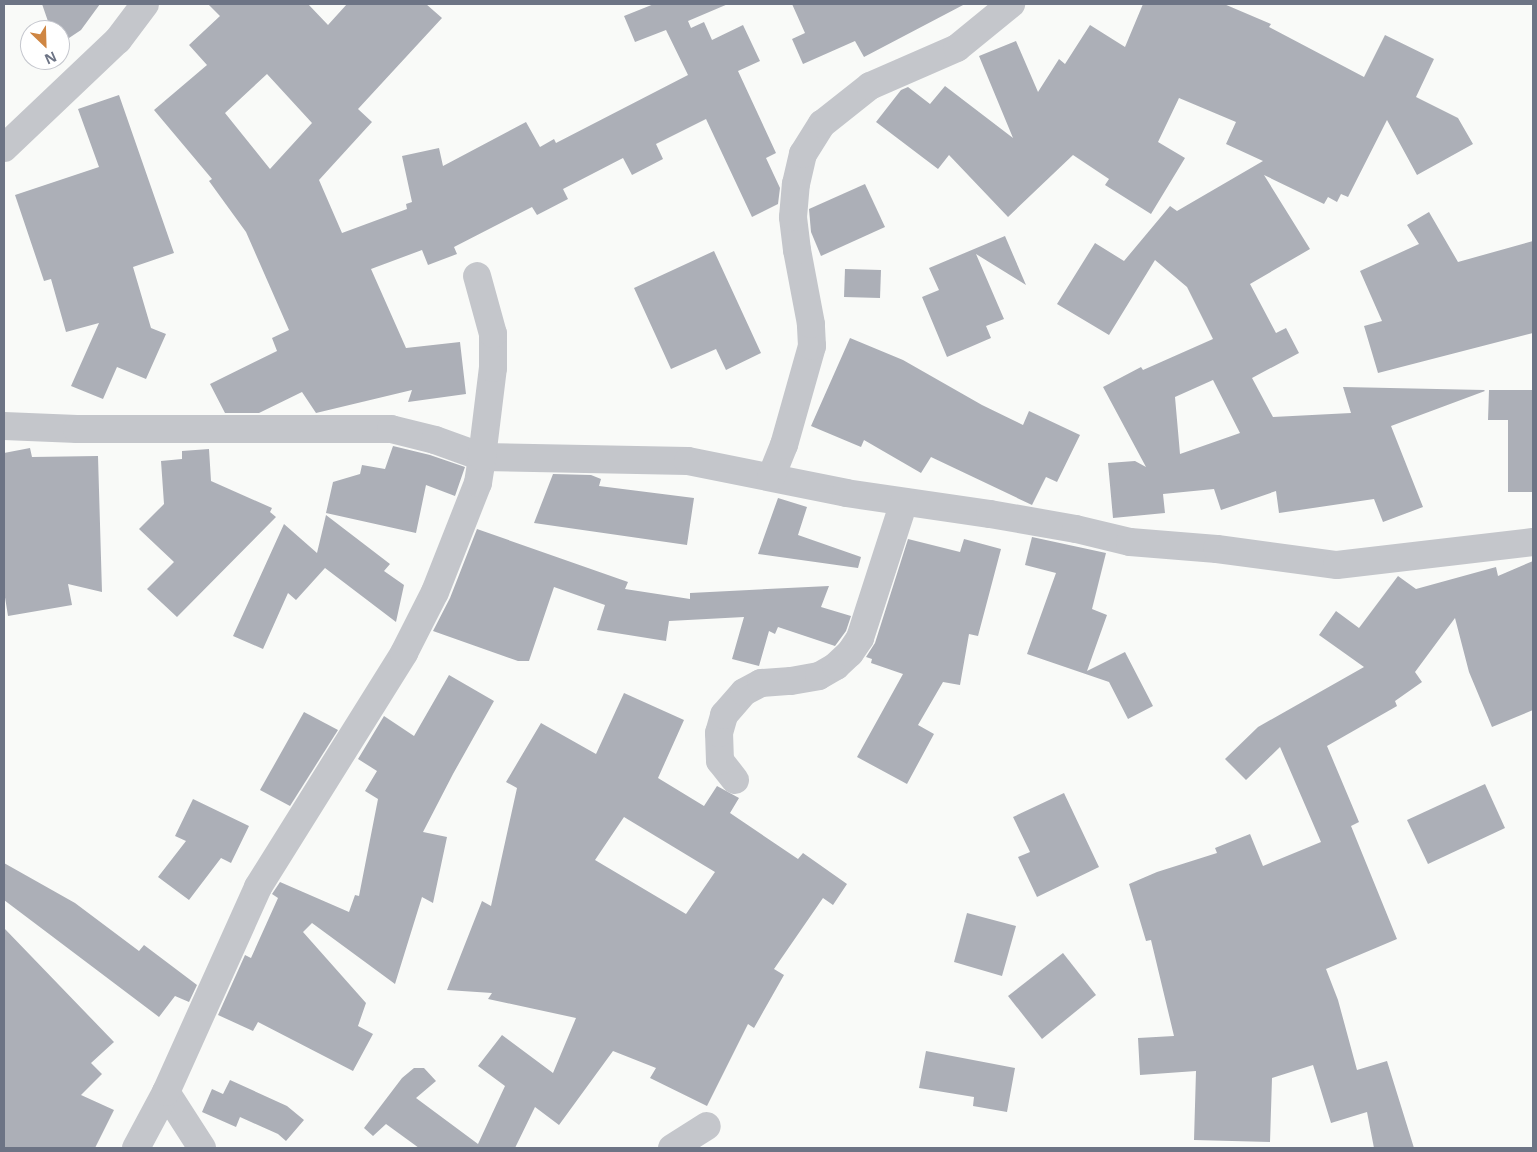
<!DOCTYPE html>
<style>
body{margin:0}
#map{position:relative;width:1537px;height:1152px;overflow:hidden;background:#f9faf8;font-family:"Noto Sans",sans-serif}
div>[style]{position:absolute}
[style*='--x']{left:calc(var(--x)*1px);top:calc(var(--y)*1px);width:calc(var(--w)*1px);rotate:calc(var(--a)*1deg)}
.building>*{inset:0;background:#acafb7}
.street>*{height:28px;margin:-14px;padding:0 14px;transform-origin:14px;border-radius:14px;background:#c4c6cb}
span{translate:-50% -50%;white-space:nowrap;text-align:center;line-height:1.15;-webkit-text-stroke:5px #fff;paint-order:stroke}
.frame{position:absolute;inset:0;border:5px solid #6d7485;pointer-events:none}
.north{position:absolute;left:20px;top:20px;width:50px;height:50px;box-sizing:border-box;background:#fff;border:1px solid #c5c7ce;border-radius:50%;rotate:156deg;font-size:14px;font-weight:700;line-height:20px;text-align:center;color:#6d7485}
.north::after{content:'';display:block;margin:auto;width:18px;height:22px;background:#cf8643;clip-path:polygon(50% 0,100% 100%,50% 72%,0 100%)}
</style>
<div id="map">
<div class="building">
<i style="clip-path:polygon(42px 4px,100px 4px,81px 30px,60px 44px,60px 30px,51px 30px)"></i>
<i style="clip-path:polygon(evenodd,208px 4px,308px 4px,328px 25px,347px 4px,426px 4px,442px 18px,358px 109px,372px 122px,319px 180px,342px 233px,407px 209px,406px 204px,412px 202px,402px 156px,439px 148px,443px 166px,526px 122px,540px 147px,554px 139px,556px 143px,688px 75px,666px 30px,635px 42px,624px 16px,654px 4px,728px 4px,688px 21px,691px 28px,704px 22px,712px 40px,743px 25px,760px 61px,738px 71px,776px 153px,766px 158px,780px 188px,778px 204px,752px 217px,706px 119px,656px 144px,663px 159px,632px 175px,623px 158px,563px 189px,568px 199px,537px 215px,532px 207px,454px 247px,457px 254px,428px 265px,422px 250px,371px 269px,406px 348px,460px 342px,466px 394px,408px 402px,412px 390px,316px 413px,302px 392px,259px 413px,225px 413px,210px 384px,277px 351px,272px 338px,289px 330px,246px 232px,209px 181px,212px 179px,154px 110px,207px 65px,189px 45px,220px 16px,208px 4px,267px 74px,312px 123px,270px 169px,225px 113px,267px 74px)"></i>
<i style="clip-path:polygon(792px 4px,965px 4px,864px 57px,855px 41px,803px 64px,792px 39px,805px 33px)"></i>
<i style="clip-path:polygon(evenodd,1143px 4px,1224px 4px,1271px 24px,1269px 27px,1364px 77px,1385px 35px,1434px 59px,1416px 97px,1458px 118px,1473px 144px,1417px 175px,1387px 120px,1348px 197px,1341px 194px,1337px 202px,1328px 197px,1324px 204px,1264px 175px,1310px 249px,1250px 284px,1276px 333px,1286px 328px,1299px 353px,1252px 378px,1273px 417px,1351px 413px,1343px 387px,1484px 390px,1485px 391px,1391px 426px,1423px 507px,1383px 522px,1374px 499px,1279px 513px,1276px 491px,1221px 510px,1214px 489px,1163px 494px,1165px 513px,1113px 518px,1108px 463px,1135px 461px,1146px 467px,1103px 387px,1141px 367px,1143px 370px,1213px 339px,1187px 287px,1155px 260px,1109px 335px,1057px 304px,1095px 243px,1124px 261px,1170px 206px,1177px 211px,1263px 161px,1226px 144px,1236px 122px,1179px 98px,1158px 142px,1185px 158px,1151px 214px,1105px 185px,1109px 179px,1073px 155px,1008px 217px,949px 155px,938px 169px,876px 122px,901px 90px,908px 87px,930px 104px,945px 86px,1013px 138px,979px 56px,1016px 41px,1038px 92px,1059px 59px,1065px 64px,1090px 25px,1125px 47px,1143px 4px,1213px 380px,1240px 433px,1180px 454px,1175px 397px,1213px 380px)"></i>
<i style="clip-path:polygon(119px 95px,174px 253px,133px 267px,151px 328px,166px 334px,146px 379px,117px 367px,103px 399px,71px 386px,99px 323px,66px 332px,51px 279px,44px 281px,15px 195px,99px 167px,78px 109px)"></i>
<i style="clip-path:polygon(865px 184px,885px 227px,821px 256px,811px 232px,809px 209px)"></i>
<i style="clip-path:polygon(1429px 212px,1458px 262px,1533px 241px,1533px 333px,1378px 373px,1364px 326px,1382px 321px,1360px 271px,1419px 244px,1407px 225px)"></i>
<i style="clip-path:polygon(1005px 236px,1026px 285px,976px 254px,1004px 319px,986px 326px,991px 338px,947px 357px,922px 297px,939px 290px,929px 268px)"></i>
<i style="clip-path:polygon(714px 251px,761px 353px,726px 370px,716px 349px,671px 369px,634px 288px)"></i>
<i style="clip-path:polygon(845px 269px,881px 270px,880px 298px,844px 297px)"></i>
<i style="clip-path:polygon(850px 338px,903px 360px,982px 405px,1023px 425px,1029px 411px,1080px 435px,1057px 482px,1046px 477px,1032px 505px,931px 457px,921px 473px,864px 440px,861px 447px,811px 426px)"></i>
<i style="clip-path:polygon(1489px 390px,1533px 390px,1533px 492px,1508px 492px,1508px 420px,1488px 420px)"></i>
<i style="clip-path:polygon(393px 446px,430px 455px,465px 467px,455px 496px,426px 485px,416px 533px,326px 513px,333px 482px,360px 474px,362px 465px,385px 469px)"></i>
<i style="clip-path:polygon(30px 448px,32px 457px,98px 456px,102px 592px,68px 584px,72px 605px,8px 616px,4px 591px,4px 453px)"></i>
<i style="clip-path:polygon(209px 449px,211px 481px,272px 508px,270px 512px,276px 517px,177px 617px,147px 589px,174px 562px,139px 529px,164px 504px,161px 461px,182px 459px,182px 451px)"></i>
<i style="clip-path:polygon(553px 474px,591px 475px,601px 479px,599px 486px,694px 498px,687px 545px,534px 523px)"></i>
<i style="clip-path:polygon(778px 498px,807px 507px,798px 535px,861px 557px,858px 568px,758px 554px)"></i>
<i style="clip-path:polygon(326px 515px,390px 564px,384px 571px,404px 585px,396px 622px,325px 568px,296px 600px,288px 593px,263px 649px,233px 636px,284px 524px,317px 553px)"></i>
<i style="clip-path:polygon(477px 529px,628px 582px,625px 589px,690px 599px,690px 593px,829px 586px,821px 607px,851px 616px,846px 631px,835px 646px,778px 627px,775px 634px,769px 631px,759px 666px,732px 659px,744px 617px,669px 621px,666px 641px,597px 630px,605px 605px,554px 587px,529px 661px,518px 661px,433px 631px,450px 598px)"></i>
<i style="clip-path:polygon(1032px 537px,1106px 553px,1092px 609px,1107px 615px,1087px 671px,1125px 652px,1153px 706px,1128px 719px,1109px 682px,1027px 654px,1056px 573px,1025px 565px)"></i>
<i style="clip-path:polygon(908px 539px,960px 552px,964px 539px,1001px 549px,978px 636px,969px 634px,960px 685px,943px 682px,918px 725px,934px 734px,907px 784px,857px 757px,903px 674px,871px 663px,872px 659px,866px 657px,875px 643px)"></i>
<i style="clip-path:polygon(1533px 561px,1533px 710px,1492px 727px,1469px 672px,1455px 618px,1415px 672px,1422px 682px,1395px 701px,1397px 706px,1327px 746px,1359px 822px,1351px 826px,1397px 939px,1326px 969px,1338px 1000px,1357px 1070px,1387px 1061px,1414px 1148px,1374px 1148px,1367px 1112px,1331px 1123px,1313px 1065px,1272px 1078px,1270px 1142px,1194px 1140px,1196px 1071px,1140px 1075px,1138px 1038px,1174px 1036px,1151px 940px,1146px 941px,1129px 884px,1157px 872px,1217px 853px,1215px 848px,1250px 834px,1263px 866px,1321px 842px,1280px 747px,1246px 780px,1225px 759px,1258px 727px,1364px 667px,1319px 635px,1336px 611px,1359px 628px,1398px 576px,1416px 589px,1496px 567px,1498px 576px)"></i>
<i style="clip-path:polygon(449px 675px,494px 701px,453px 774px,423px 832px,447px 837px,433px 903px,422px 897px,395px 984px,312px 923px,303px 932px,366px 1003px,358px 1026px,373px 1034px,353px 1071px,258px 1022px,253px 1031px,218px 1015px,245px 955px,251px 958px,278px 898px,272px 894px,280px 882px,349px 912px,355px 895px,359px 896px,378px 799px,365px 791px,377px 771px,358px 759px,384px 716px,414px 736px)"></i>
<i style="clip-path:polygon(evenodd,624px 693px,684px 720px,658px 778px,704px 806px,717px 786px,739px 798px,730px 813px,798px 859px,803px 853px,847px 884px,833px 905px,823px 898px,774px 969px,784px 975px,754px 1028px,748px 1024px,707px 1106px,650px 1078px,656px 1068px,613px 1051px,559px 1125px,535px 1107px,515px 1148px,419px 1148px,386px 1124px,373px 1136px,364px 1128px,402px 1078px,414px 1068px,424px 1068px,436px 1081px,416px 1098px,478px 1144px,505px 1086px,478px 1066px,502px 1035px,553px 1073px,576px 1018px,488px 999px,492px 993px,447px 990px,482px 901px,491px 906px,517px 788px,506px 782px,541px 723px,596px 754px,624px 693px,624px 817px,715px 872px,686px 914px,595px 860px,624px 817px)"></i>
<i style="clip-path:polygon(304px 712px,338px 730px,290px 806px,260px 790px)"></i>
<i style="clip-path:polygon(1485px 784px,1505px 828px,1428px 864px,1407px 820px)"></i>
<i style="clip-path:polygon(1064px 793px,1099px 867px,1037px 897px,1018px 857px,1030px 852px,1013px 817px)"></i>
<i style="clip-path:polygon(193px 799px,249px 826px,231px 863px,221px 858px,189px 900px,158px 877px,186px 841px,175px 836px)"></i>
<i style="clip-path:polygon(4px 863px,75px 903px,139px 951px,144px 945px,197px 985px,189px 1002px,175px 996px,159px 1017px,4px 900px)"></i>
<i style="clip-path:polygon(967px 913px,1016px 926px,1002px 976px,954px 962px)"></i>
<i style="clip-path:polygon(4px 928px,114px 1042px,91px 1063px,102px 1074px,81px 1095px,114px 1110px,95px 1148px,4px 1148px)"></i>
<i style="clip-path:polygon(1063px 953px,1096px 995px,1042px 1039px,1008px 996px)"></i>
<i style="clip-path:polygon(926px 1051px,1015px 1068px,1007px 1112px,973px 1106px,974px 1097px,919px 1088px)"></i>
<i style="clip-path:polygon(230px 1080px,287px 1106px,304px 1120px,286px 1141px,278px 1134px,240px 1117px,236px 1127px,202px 1112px,212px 1089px,223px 1094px)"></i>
</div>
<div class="street">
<i style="--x:4;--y:148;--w:157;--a:-43.5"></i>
<i style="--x:118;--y:40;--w:45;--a:-53.1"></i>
<i style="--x:4;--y:426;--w:73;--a:2.4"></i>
<i style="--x:77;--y:429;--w:314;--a:0"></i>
<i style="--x:391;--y:429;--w:45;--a:14"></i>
<i style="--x:435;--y:440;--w:50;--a:19.9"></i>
<i style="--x:482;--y:457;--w:206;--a:1.1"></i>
<i style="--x:688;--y:461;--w:161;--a:11.4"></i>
<i style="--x:846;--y:493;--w:146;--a:8.3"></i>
<i style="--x:990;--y:514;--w:87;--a:9.9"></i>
<i style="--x:1076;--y:529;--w:56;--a:13.5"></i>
<i style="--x:1130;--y:542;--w:87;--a:4.6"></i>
<i style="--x:1217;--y:549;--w:121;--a:7.6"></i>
<i style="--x:1337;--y:565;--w:197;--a:-6.7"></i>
<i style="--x:771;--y:477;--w:35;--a:-68"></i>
<i style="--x:784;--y:445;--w:103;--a:-74.2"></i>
<i style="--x:812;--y:346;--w:22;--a:-93"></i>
<i style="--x:811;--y:324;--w:75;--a:-100.7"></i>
<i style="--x:797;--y:250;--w:33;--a:-97"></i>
<i style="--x:793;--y:217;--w:33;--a:-85"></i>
<i style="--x:796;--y:184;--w:31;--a:-77"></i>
<i style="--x:803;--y:154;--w:36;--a:-58"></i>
<i style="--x:822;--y:124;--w:61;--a:-38.4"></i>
<i style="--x:870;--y:86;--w:95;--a:-23.6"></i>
<i style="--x:957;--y:48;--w:70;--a:-39.2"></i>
<i style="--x:735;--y:780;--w:24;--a:-128"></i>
<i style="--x:720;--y:761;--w:28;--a:-92"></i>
<i style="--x:719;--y:733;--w:19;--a:-74"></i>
<i style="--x:724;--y:715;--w:30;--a:-49"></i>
<i style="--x:744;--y:692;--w:19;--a:-28"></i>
<i style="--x:761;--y:683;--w:30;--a:-4"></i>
<i style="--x:791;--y:681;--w:28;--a:-10"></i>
<i style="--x:819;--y:676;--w:20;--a:-30"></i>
<i style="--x:836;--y:666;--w:19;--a:-43"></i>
<i style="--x:850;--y:653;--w:18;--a:-56"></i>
<i style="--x:860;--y:638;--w:143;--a:-72.1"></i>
<i style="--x:166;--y:1092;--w:67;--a:57.3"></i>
<i style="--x:136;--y:1148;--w:64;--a:-61.8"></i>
<i style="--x:166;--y:1092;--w:225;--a:-65.8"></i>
<i style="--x:258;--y:887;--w:276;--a:-58"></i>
<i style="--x:404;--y:653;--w:68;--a:-63.1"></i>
<i style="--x:435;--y:592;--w:117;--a:-68.5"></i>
<i style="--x:478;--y:483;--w:26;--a:-81"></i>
<i style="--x:482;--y:457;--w:90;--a:-83"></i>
<i style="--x:493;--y:368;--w:34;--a:-90"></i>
<i style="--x:493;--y:334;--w:60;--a:-105.4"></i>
<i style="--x:672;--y:1148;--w:41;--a:-32.2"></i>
</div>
<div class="frame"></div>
<div class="north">N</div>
</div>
